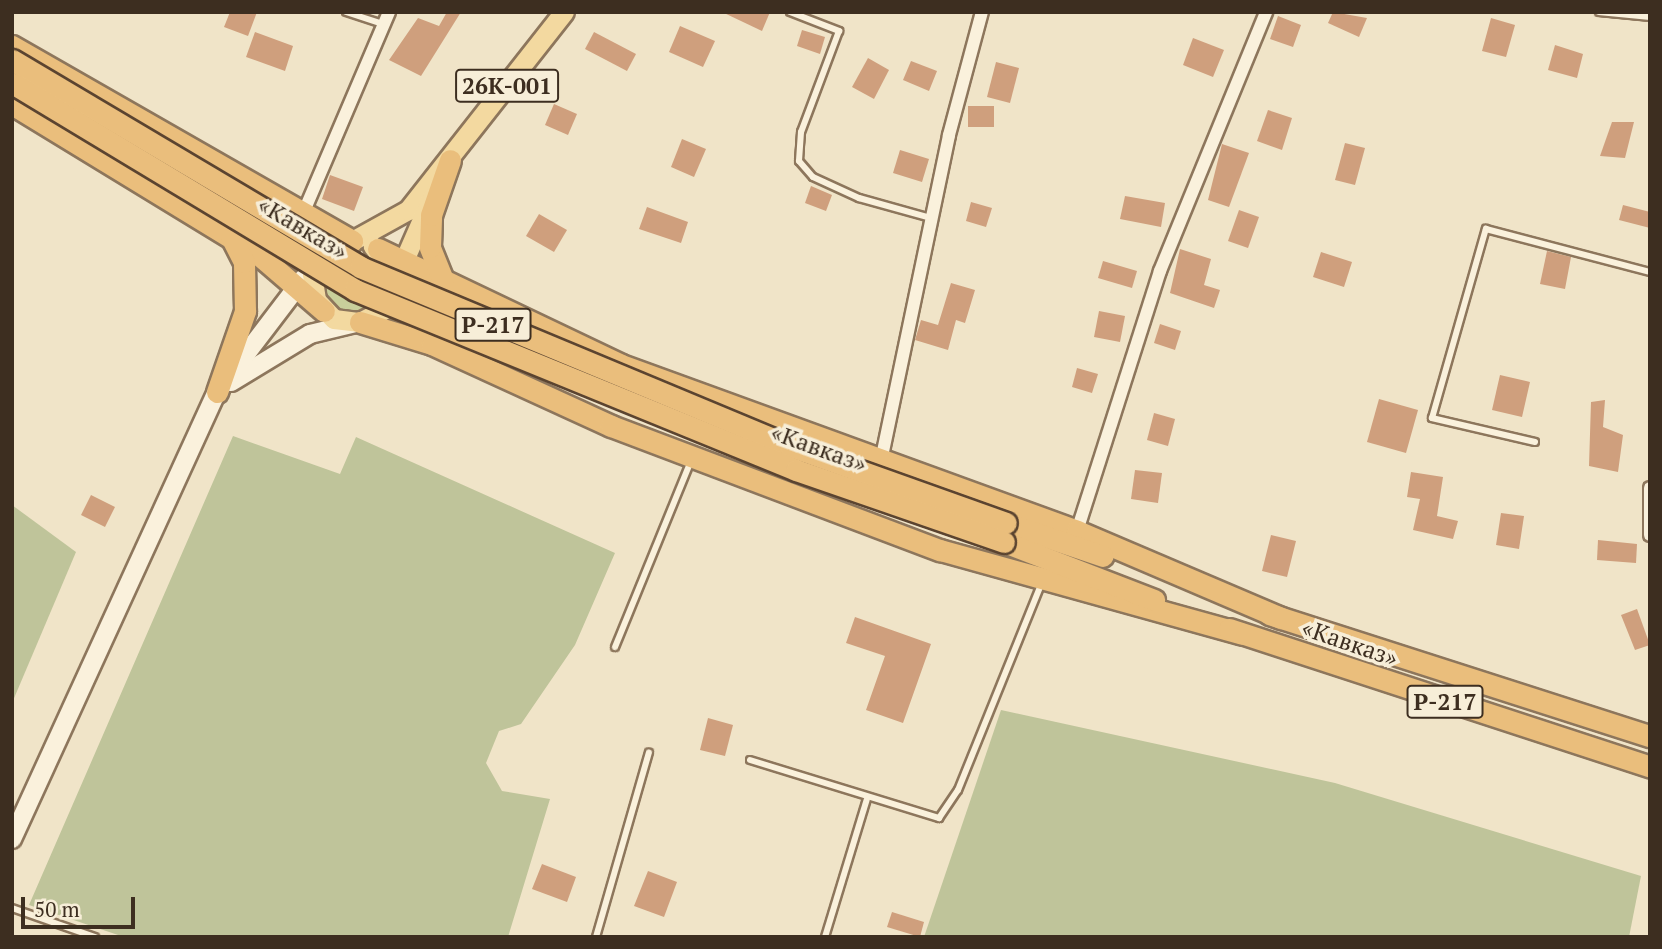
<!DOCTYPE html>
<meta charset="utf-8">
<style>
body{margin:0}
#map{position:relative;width:1662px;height:949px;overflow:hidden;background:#f0e4c8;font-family:"PT Serif",serif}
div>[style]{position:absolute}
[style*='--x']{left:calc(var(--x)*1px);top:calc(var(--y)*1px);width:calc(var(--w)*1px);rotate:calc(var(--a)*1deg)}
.green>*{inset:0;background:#c9cf9b}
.round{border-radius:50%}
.cemetery>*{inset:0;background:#bfc49a}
.building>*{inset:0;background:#cf9f7d}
.roads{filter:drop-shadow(2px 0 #8d765c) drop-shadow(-2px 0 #8d765c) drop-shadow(0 2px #8d765c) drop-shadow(0 -2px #8d765c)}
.service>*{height:6px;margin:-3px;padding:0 3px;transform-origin:3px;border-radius:3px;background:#faf1dc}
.minor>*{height:12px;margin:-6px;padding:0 6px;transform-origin:6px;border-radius:6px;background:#faf1dc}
.secondary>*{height:18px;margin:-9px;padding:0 9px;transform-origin:9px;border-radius:9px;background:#faf1dc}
.primary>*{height:19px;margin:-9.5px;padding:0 9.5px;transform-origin:9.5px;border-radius:9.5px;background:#f3d9a0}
.trunk>*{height:21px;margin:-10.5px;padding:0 10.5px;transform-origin:10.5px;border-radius:10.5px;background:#eabe7c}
.bridges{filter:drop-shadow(2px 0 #5b4430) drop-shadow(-2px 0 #5b4430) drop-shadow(0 2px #5b4430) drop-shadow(0 -2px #5b4430)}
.trunk-bridge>*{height:21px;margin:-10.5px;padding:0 10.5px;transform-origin:10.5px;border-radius:10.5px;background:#eabe7c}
span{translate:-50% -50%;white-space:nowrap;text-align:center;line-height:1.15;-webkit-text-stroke:7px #f7eed8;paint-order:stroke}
.shield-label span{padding:2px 5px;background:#f7eed8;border:2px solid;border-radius:5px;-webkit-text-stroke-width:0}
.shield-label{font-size:23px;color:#3d2e20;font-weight:700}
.street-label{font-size:24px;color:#3d2e20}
.frame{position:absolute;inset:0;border:14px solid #3d2e20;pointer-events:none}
.scale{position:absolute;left:21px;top:897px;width:114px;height:32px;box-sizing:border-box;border:4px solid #3d2e20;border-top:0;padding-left:9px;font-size:21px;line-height:24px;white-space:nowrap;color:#3d2e20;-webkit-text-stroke:5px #f7eed8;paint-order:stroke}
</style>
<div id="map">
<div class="green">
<i class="round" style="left:324px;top:254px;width:58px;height:58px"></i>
</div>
<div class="cemetery">
<i style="clip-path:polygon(233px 436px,340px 474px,356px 437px,615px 553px,575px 645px,521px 724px,499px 731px,486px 763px,502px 791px,550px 799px,508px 937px,124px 937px,29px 905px)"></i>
<i style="clip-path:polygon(12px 505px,76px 552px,12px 703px)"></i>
<i style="clip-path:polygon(1001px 710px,1335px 783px,1641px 876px,1629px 937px,924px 937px)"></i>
</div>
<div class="building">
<i style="clip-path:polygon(230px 12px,257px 12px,248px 36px,224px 27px)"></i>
<i style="clip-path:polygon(447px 12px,461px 12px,421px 76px,389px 60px,418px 18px,439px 26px)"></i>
<i style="clip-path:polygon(722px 12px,770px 12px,762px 31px)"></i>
<i style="clip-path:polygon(1333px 12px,1367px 18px,1359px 37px,1328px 23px)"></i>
<i style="clip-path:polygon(1278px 16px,1301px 25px,1293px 47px,1270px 39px)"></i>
<i style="clip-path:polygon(1491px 18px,1515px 25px,1506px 57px,1482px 51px)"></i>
<i style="clip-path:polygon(680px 26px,715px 41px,703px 67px,669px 52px)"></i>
<i style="clip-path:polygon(802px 30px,825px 37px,820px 54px,797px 46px)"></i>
<i style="clip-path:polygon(255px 32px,293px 46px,285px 71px,246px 57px)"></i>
<i style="clip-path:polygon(594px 32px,636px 54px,627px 71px,585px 49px)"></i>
<i style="clip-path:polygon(1193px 38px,1224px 50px,1213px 77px,1183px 65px)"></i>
<i style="clip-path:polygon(1555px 45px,1583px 54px,1577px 78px,1548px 70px)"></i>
<i style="clip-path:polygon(868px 58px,889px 70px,874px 99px,852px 87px)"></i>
<i style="clip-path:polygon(911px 61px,937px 71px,929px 91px,903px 80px)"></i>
<i style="clip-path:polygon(996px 62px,1019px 68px,1010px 103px,987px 97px)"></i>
<i style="clip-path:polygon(554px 104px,577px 114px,568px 135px,545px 125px)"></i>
<i style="clip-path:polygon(968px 106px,994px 106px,994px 127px,968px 127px)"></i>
<i style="clip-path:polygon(1268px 110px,1292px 118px,1282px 150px,1257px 141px)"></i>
<i style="clip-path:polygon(1612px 122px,1634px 122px,1625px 158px,1600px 156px)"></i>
<i style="clip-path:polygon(682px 139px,706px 149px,694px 177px,671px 167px)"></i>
<i style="clip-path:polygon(1345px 143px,1365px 148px,1355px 185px,1335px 180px)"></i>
<i style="clip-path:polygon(1222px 144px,1249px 153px,1229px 207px,1208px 200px)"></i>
<i style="clip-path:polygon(900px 150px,929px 159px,922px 182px,893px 173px)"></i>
<i style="clip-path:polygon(330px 175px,363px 187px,354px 211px,322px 199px)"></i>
<i style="clip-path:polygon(811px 186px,832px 195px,826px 211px,805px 203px)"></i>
<i style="clip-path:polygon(1125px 196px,1165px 203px,1161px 227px,1120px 219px)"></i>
<i style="clip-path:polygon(971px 202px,992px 208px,986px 227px,966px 221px)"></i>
<i style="clip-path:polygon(1623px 205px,1650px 212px,1650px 228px,1619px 220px)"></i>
<i style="clip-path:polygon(647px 207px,688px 222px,681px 243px,639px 229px)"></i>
<i style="clip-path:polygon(1239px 210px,1259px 217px,1248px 248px,1228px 241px)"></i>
<i style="clip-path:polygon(539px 214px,567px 230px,554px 252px,526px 236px)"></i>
<i style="clip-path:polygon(1180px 249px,1211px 259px,1204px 285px,1220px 290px,1214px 308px,1170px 293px)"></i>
<i style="clip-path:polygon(1547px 251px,1571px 257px,1565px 289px,1540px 284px)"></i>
<i style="clip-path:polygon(1321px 252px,1352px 262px,1344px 287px,1313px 277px)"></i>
<i style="clip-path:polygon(1103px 261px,1137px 271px,1132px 288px,1098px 278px)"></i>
<i style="clip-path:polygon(951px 283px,975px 290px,965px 323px,956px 320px,948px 350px,915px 340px,921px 320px,938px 325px)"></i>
<i style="clip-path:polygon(1099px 311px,1125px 316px,1120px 342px,1094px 337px)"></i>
<i style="clip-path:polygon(1160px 324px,1181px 331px,1175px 350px,1154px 343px)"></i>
<i style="clip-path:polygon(1077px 368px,1098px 374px,1092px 393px,1072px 387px)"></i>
<i style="clip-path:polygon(1500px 375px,1530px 382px,1522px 417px,1492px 410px)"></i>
<i style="clip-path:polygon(1379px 399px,1418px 410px,1406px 453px,1367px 442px)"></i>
<i style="clip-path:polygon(1605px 400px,1603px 427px,1623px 435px,1618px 472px,1589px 466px,1591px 402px)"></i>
<i style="clip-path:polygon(1154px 413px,1175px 419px,1168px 446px,1147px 440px)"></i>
<i style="clip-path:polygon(1135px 470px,1162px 473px,1158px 503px,1131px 499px)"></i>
<i style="clip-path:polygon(1411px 472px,1443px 477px,1437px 516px,1458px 521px,1453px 539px,1413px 530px,1420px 499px,1407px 497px)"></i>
<i style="clip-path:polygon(91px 495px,115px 507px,105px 527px,81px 515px)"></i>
<i style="clip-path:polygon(1501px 513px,1524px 516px,1519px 549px,1496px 545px)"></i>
<i style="clip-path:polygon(1271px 535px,1296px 541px,1287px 577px,1262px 571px)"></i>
<i style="clip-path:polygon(1598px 540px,1637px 544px,1636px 563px,1597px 560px)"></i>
<i style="clip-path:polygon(1637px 609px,1650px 645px,1635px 650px,1621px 615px)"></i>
<i style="clip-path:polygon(855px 617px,931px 644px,903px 723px,866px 710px,885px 656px,846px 643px)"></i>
<i style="clip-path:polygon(708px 718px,733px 725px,725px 756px,700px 750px)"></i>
<i style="clip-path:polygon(542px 864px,576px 877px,567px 902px,532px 889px)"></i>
<i style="clip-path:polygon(648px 871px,677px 882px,664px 917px,634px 906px)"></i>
<i style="clip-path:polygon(892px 912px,924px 922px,920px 937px,887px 927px)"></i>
</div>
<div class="roads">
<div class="service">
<i style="--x:346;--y:12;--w:40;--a:18"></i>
<i style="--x:790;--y:12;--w:53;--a:21.2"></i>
<i style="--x:839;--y:31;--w:108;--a:110.6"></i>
<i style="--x:801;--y:132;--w:29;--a:94"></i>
<i style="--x:799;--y:161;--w:21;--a:49"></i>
<i style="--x:813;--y:177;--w:51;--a:24.5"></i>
<i style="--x:859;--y:198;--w:75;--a:15.5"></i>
<i style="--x:1599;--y:12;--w:51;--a:5.6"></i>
<i style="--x:1535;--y:442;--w:106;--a:-166.9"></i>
<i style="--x:1432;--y:418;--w:197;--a:-74.1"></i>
<i style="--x:1486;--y:229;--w:170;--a:14.7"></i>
<i style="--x:615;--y:647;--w:201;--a:-67.8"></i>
<i style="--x:750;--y:760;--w:198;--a:17.1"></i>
<i style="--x:939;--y:818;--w:34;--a:-56"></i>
<i style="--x:958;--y:790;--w:224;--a:-68"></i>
<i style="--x:12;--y:908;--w:88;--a:19.3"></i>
<i style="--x:596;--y:937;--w:192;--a:-74"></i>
<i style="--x:825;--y:937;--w:144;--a:-73.1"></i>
</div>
<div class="minor">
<i style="--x:302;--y:216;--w:222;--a:-66.9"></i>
<i style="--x:881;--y:461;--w:333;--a:-78.2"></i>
<i style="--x:949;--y:135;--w:127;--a:-75"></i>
<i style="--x:1650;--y:488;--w:47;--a:90"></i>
<i style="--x:1077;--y:531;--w:273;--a:-72.3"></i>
<i style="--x:1160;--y:271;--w:280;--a:-67.7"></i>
</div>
<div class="secondary">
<i style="--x:231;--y:382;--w:92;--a:-31.3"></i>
<i style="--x:310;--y:334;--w:47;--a:-13.4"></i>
<i style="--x:12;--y:839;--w:492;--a:-65.4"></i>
<i style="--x:217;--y:392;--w:143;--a:-52.7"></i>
</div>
<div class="primary">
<i style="--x:352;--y:241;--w:64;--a:-29"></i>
<i style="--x:408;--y:210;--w:252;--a:-51.8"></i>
<i style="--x:322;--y:255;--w:21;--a:118"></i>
<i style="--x:312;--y:274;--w:26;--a:81"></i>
<i style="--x:316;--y:300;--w:26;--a:47"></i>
<i style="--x:334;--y:319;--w:26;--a:7"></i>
<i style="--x:360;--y:322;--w:26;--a:-28"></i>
<i style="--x:383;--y:310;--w:26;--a:-65"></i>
<i style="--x:394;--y:286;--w:14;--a:-94"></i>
<i style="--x:393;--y:272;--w:33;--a:-128"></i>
<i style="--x:398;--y:274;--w:82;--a:-66.3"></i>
</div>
<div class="trunk">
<i style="--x:12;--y:46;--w:392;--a:29.8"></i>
<i style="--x:12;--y:104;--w:288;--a:31.4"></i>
<i style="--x:258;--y:254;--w:87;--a:40.8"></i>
<i style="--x:378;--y:249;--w:269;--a:25.5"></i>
<i style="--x:621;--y:365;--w:485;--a:20"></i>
<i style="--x:1077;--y:531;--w:222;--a:23.1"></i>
<i style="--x:443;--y:280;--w:35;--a:-112"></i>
<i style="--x:430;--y:247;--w:32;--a:-88"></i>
<i style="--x:431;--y:215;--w:58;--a:-70.9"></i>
<i style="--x:360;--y:322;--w:75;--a:17"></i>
<i style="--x:432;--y:344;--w:197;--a:24.6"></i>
<i style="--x:611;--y:426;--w:352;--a:20.7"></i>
<i style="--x:940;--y:550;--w:313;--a:15.5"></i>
<i style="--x:217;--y:392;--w:86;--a:-70.9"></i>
<i style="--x:245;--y:311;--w:49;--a:-91.2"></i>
<i style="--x:244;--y:262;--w:27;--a:-117"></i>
<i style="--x:1006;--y:523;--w:102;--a:18.8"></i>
<i style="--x:1004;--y:542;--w:161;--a:21.1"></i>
<i style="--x:1269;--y:614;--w:400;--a:17.8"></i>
<i style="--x:1229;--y:629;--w:443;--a:18.1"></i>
</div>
</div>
<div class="bridges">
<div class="trunk-bridge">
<i style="--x:12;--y:60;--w:405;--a:30.7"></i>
<i style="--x:360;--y:267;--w:466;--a:22.6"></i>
<i style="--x:790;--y:446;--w:229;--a:19.6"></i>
<i style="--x:12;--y:83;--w:401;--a:31.1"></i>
<i style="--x:355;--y:290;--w:476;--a:22.2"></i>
<i style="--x:796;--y:470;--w:220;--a:19.1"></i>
</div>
</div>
<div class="shield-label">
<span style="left:507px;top:86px">26К-001</span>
<span style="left:493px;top:325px">Р-217</span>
<span style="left:1445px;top:702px">Р-217</span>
</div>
<div class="street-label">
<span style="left:303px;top:228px;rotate:31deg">«Кавказ»</span>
<span style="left:819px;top:448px;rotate:20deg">«Кавказ»</span>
<span style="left:1350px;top:643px;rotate:19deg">«Кавказ»</span>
</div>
<div class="frame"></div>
<div class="scale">50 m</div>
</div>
